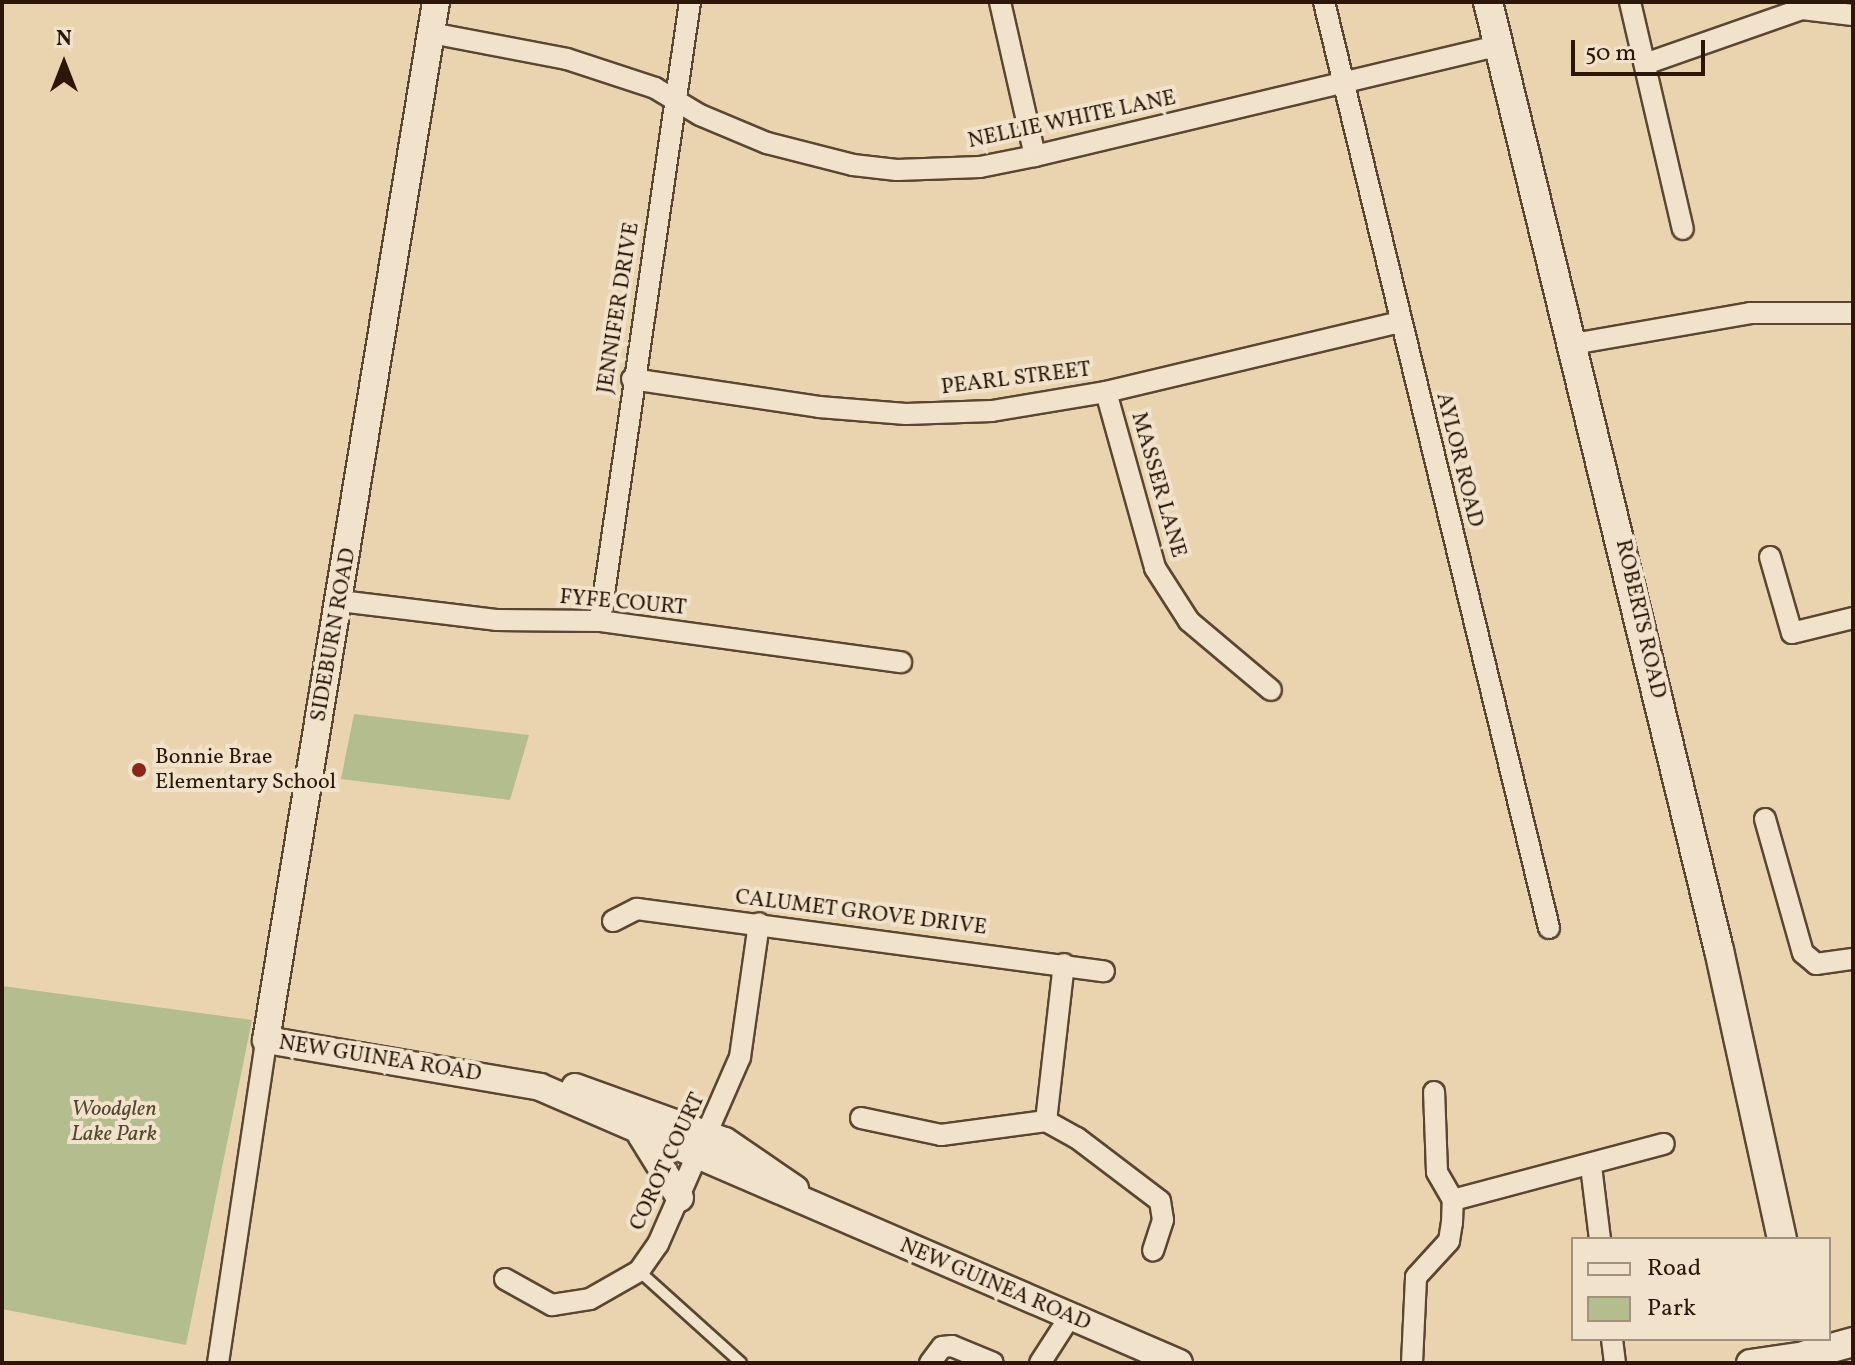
<!DOCTYPE html>
<style>
body{margin:0}
#map{position:relative;width:1855px;height:1365px;overflow:hidden;background:#ead4af;font-family:Vollkorn,serif}
div>[style]{position:absolute}
[style*='--x']{left:calc(var(--x)*1px);top:calc(var(--y)*1px);width:calc(var(--w)*1px);rotate:calc(var(--a)*1deg)}
.green>*{inset:0;background:#b4bd8d}
.roads{filter:drop-shadow(2px 0 #5b4632) drop-shadow(-2px 0 #5b4632) drop-shadow(0 2px #5b4632) drop-shadow(0 -2px #5b4632)}
.service>*{height:10px;margin:-5px;padding:0 5px;transform-origin:5px;border-radius:5px;background:#f1e3cb}
.minor>*{height:20px;margin:-10px;padding:0 10px;transform-origin:10px;border-radius:10px;background:#f1e3cb}
.tertiary>*{height:26px;margin:-13px;padding:0 13px;transform-origin:13px;border-radius:13px;background:#f1e3cb}
.secondary>*{height:28px;margin:-14px;padding:0 14px;transform-origin:14px;border-radius:14px;background:#f1e3cb}
.dots>*{width:22px;height:22px;translate:-50% -50%;box-sizing:border-box;border:4px solid #f1e3cb;border-radius:50%}
span{translate:-50% -50%;white-space:nowrap;text-align:center;line-height:1.15;-webkit-text-stroke:8px #f1e3cb;paint-order:stroke}
.street-label{font-size:22px;color:#2b1608}
.poi-label{font-size:22px;color:#2b1608}
.left{translate:0 -50%;text-align:left}
.park-label{font-size:22px;color:#544830;font-style:italic}
.frame{position:absolute;inset:0;border:4px solid #2b1608;pointer-events:none}
.legend{position:absolute;left:1571px;top:1237px;width:260px;height:104px;box-sizing:border-box;background:#f1e3cb;border:2px solid #a2917d;margin:0;padding:10px 14px;list-style:none;font-size:24px;color:#2b1608}
.legend li{display:flex;align-items:center;gap:16px;height:40px}
.legend b{width:40px;border:2px solid #a2917d}
.north{position:absolute;left:24px;top:24px;width:80px;height:80px;-webkit-text-stroke:6px #f1e3cb;paint-order:stroke;rotate:0deg;font-size:22px;font-weight:700;line-height:32px;text-align:center;color:#2b1608}
.north::after{content:'';display:block;margin:auto;width:28px;height:36px;background:#2b1608;clip-path:polygon(50% 0,100% 100%,50% 72%,0 100%)}
.scale{position:absolute;left:1571px;top:40px;width:134px;height:36px;box-sizing:border-box;border:4px solid #2b1608;border-top:0;padding-left:10px;font-size:24px;line-height:28px;white-space:nowrap;color:#2b1608;-webkit-text-stroke:6px #f1e3cb;paint-order:stroke}
</style>
<div id="map">
<div class="green">
<i style="clip-path:polygon(354px 714px,529px 735px,510px 800px,341px 779px)"></i>
<i style="clip-path:polygon(2px 986px,252px 1020px,186px 1345px,2px 1309px)"></i>
</div>
<div class="roads">
<div class="service">
<i style="--x:639;--y:1271;--w:137;--a:42"></i>
</div>
<div class="minor">
<i style="--x:1000;--y:2;--w:158;--a:77.2"></i>
<i style="--x:1324;--y:2;--w:953;--a:76.34"></i>
<i style="--x:1630;--y:2;--w:233;--a:76.9"></i>
<i style="--x:431;--y:33;--w:138;--a:10.8"></i>
<i style="--x:567;--y:59;--w:93;--a:18.2"></i>
<i style="--x:655;--y:88;--w:52;--a:31"></i>
<i style="--x:700;--y:115;--w:73;--a:22.7"></i>
<i style="--x:767;--y:143;--w:89;--a:14.3"></i>
<i style="--x:853;--y:165;--w:44;--a:6.5"></i>
<i style="--x:897;--y:170;--w:83;--a:-2.1"></i>
<i style="--x:980;--y:167;--w:56;--a:-11.3"></i>
<i style="--x:1035;--y:156;--w:476;--a:-13.4"></i>
<i style="--x:1645;--y:64;--w:166;--a:-19.3"></i>
<i style="--x:1802;--y:9;--w:51;--a:6.7"></i>
<i style="--x:1573;--y:344;--w:180;--a:-9.9"></i>
<i style="--x:1750;--y:313;--w:103;--a:0"></i>
<i style="--x:632;--y:379;--w:189;--a:8.5"></i>
<i style="--x:819;--y:407;--w:87;--a:4.6"></i>
<i style="--x:906;--y:414;--w:86;--a:-2"></i>
<i style="--x:992;--y:411;--w:116;--a:-9.5"></i>
<i style="--x:1106;--y:392;--w:302;--a:-13.4"></i>
<i style="--x:1106;--y:392;--w:183;--a:74.4"></i>
<i style="--x:1155;--y:568;--w:63;--a:57.3"></i>
<i style="--x:1189;--y:621;--w:107;--a:40.1"></i>
<i style="--x:1770;--y:557;--w:79;--a:73.9"></i>
<i style="--x:1792;--y:633;--w:63;--a:-13.8"></i>
<i style="--x:340;--y:601;--w:157;--a:6.9"></i>
<i style="--x:496;--y:620;--w:104;--a:0.6"></i>
<i style="--x:600;--y:621;--w:304;--a:7.8"></i>
<i style="--x:600;--y:621;--w:626;--a:-81.73"></i>
<i style="--x:1765;--y:819;--w:139;--a:74.2"></i>
<i style="--x:1803;--y:953;--w:17;--a:40"></i>
<i style="--x:1816;--y:964;--w:37;--a:-8"></i>
<i style="--x:613;--y:921;--w:27;--a:-27"></i>
<i style="--x:637;--y:909;--w:471;--a:7.6"></i>
<i style="--x:861;--y:1118;--w:82;--a:12"></i>
<i style="--x:941;--y:1135;--w:106;--a:-7.6"></i>
<i style="--x:1046;--y:1121;--w:35;--a:29"></i>
<i style="--x:1077;--y:1138;--w:104;--a:37.2"></i>
<i style="--x:1160;--y:1201;--w:19;--a:81"></i>
<i style="--x:1163;--y:1220;--w:32;--a:108"></i>
<i style="--x:1046;--y:1121;--w:158;--a:-83.5"></i>
<i style="--x:1591;--y:1166;--w:74;--a:83"></i>
<i style="--x:1453;--y:1200;--w:218;--a:-14.9"></i>
<i style="--x:505;--y:1279;--w:54;--a:29"></i>
<i style="--x:552;--y:1305;--w:38;--a:-9"></i>
<i style="--x:590;--y:1299;--w:56;--a:-29.7"></i>
<i style="--x:639;--y:1271;--w:33;--a:-55"></i>
<i style="--x:658;--y:1244;--w:204;--a:-66.3"></i>
<i style="--x:740;--y:1057;--w:135;--a:-81.9"></i>
<i style="--x:1612;--y:1339;--w:24;--a:83"></i>
<i style="--x:218;--y:1363;--w:327;--a:-81.5"></i>
<i style="--x:930;--y:1363;--w:20;--a:-53"></i>
<i style="--x:942;--y:1347;--w:10;--a:-6"></i>
<i style="--x:952;--y:1346;--w:44;--a:22.5"></i>
<i style="--x:1040;--y:1363;--w:54;--a:-57.2"></i>
<i style="--x:1412;--y:1363;--w:86;--a:-87.3"></i>
<i style="--x:1416;--y:1277;--w:49;--a:-47.5"></i>
<i style="--x:1449;--y:1241;--w:18;--a:-81"></i>
<i style="--x:1452;--y:1223;--w:23;--a:-88"></i>
<i style="--x:1453;--y:1200;--w:32;--a:-120"></i>
<i style="--x:1437;--y:1172;--w:80;--a:-92.1"></i>
</div>
<div class="tertiary">
<i style="--x:436;--y:2;--w:1052;--a:99.3"></i>
<i style="--x:266;--y:1040;--w:278;--a:9.7"></i>
<i style="--x:540;--y:1087;--w:696;--a:23.36"></i>
<i style="--x:575;--y:1087;--w:159;--a:19.8"></i>
<i style="--x:725;--y:1141;--w:85;--a:34.4"></i>
<i style="--x:641;--y:1135;--w:74;--a:58.2"></i>
<i style="--x:1750;--y:1363;--w:57;--a:-8.1"></i>
</div>
<div class="secondary">
<i style="--x:1488;--y:2;--w:976;--a:76.31"></i>
<i style="--x:1719;--y:950;--w:296;--a:77.7"></i>
<i style="--x:1806;--y:1355;--w:49;--a:-15.5"></i>
</div>
</div>
<div class="dots">
<i style="left:139px;top:770px;background:#8f2418"></i>
</div>
<div class="street-label">
<span style="left:1072px;top:120px;rotate:-12deg">NELLIE WHITE LANE</span>
<span style="left:619px;top:308px;rotate:-81deg">JENNIFER DRIVE</span>
<span style="left:1016px;top:379px;rotate:-7deg">PEARL STREET</span>
<span style="left:1459px;top:460px;rotate:76deg">AYLOR ROAD</span>
<span style="left:1158px;top:485px;rotate:74deg">MASSER LANE</span>
<span style="left:623px;top:603px;rotate:5deg">FYFE COURT</span>
<span style="left:1640px;top:619px;rotate:77deg">ROBERTS ROAD</span>
<span style="left:334px;top:635px;rotate:-80deg">SIDEBURN ROAD</span>
<span style="left:861px;top:913px;rotate:7deg">CALUMET GROVE DRIVE</span>
<span style="left:380px;top:1059px;rotate:9deg">NEW GUINEA ROAD</span>
<span style="left:668px;top:1162px;rotate:-65deg">COROT COURT</span>
<span style="left:995px;top:1285px;rotate:23deg">NEW GUINEA ROAD</span>
</div>
<div class="poi-label">
<span class="left" style="left:155px;top:770px">Bonnie Brae<br>Elementary School</span>
</div>
<div class="park-label">
<span style="left:114px;top:1122px">Woodglen<br>Lake Park</span>
</div>
<div class="frame"></div>
<ul class="legend">
<li><b style="height:10px;background:#f1e3cb"></b>Road</li>
<li><b style="height:22px;background:#b4bd8d"></b>Park</li>
</ul>
<div class="north">N</div>
<div class="scale">50 m</div>
</div>
